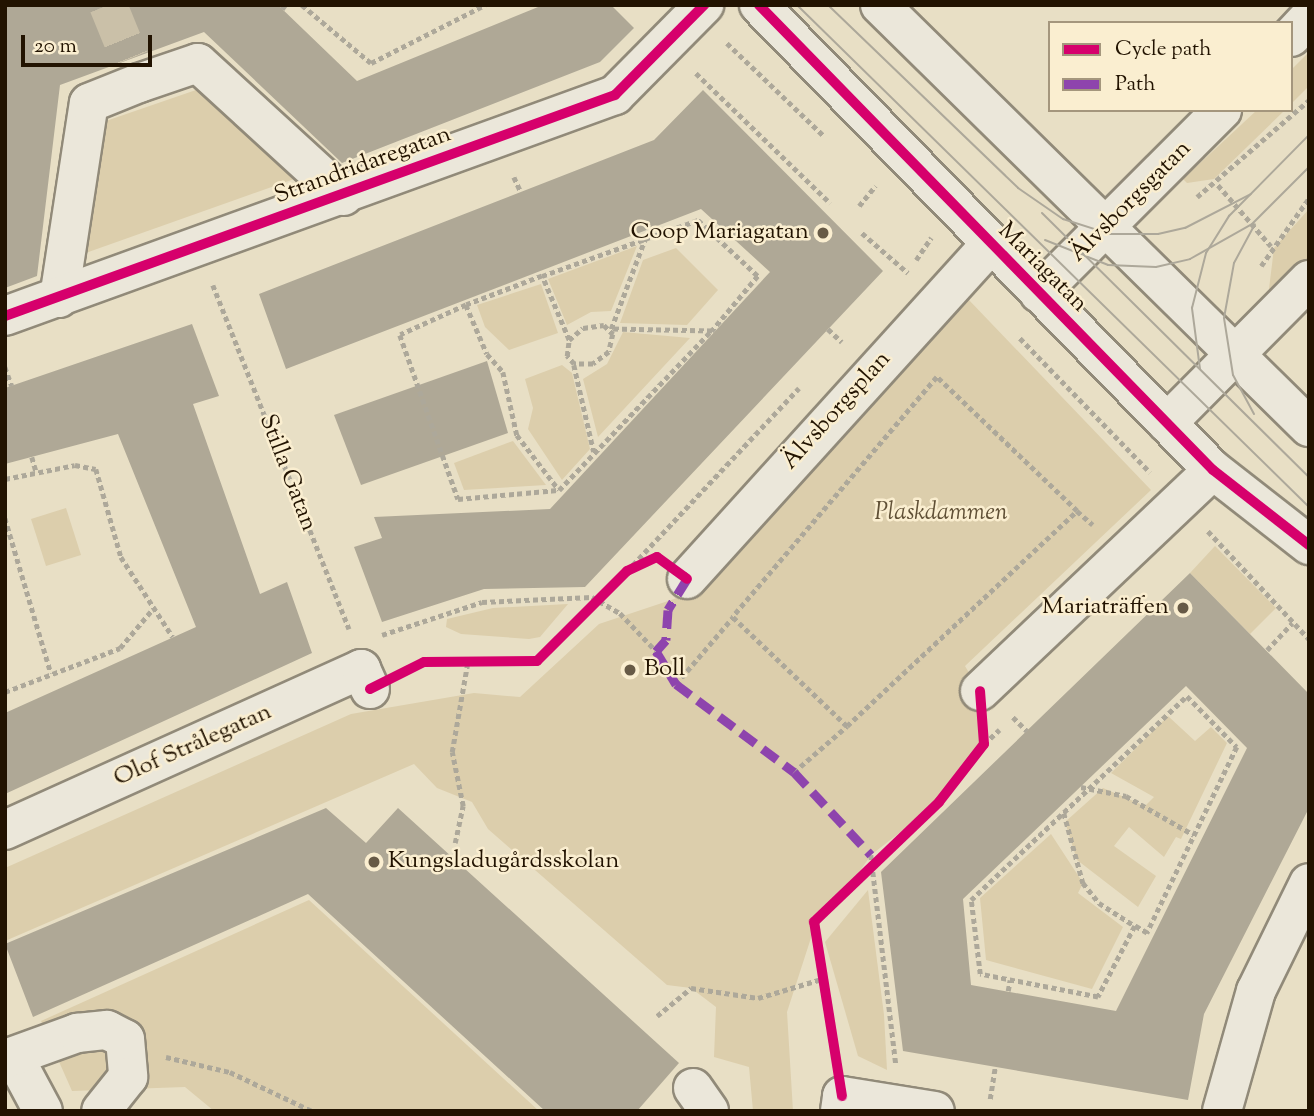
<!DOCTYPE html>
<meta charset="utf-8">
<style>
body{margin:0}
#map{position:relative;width:1314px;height:1116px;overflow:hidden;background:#e8dfc5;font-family:"Sorts Mill Goudy",serif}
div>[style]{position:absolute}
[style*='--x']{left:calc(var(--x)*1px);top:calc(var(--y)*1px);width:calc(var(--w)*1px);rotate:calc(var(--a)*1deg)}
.green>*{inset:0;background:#dcceac}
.building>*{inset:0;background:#afa896}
.minor-tunnel>*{height:38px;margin-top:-19px;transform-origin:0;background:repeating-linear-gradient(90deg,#cac0a8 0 38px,transparent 0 57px)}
.path>*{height:4.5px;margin-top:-2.25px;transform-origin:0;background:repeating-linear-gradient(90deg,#ada89a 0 5px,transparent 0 8.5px)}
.roads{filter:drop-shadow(2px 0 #918a79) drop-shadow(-2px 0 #918a79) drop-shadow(0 2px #918a79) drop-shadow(0 -2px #918a79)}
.minor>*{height:38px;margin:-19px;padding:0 19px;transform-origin:19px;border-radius:19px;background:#ebe7da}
.tram>*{height:2px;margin:-1px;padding:0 1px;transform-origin:1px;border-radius:1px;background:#ada89a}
.quiet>*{height:9px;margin-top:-4.5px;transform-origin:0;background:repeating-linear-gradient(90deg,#8e44ad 0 18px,transparent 0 27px)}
.cycleway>*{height:10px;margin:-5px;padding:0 5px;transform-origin:5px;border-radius:5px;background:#d6006c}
.dots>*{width:19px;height:19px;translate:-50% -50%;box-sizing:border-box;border:4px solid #faeed0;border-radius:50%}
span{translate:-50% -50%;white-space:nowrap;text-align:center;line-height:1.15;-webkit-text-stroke:5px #faeed0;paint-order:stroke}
.street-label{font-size:24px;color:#221301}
.poi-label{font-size:24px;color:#221301}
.right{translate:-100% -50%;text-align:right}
.left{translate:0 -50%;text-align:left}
.park-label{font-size:24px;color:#605036;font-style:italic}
.frame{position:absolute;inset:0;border:7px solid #221301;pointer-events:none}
.legend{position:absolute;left:1048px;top:21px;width:245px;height:91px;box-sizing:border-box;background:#faeed0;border:2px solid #a4967d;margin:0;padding:9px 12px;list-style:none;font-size:21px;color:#221301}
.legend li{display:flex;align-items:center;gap:14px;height:35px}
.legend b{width:35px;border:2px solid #a4967d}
.scale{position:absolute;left:21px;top:35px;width:131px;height:32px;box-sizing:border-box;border:4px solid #221301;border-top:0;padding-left:9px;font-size:21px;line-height:24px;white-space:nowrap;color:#221301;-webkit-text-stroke:5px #faeed0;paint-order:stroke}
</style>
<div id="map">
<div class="green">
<i style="clip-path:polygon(1309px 52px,1309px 86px,1291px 104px,1291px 70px)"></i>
<i style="clip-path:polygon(196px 90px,297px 178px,80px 255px,103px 122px)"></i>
<i style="clip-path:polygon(1257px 110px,1285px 110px,1214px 179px,1187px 183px,1183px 179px)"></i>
<i style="clip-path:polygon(1309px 209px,1309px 257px,1268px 297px,1274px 248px)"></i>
<i style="clip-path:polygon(637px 246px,611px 311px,591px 312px,567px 325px,548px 279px)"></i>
<i style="clip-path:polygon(676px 248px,718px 290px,687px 325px,620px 323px,643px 260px)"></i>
<i style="clip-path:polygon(541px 284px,558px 333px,509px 350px,485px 327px,477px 305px)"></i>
<i style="clip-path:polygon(968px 299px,1151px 490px,965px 666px,980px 691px,984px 744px,939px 802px,871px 855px,857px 875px,882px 854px,820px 910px,787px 1012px,793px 1111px,753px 1111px,749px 1067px,714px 1057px,716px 1007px,691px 988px,667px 985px,488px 829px,472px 802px,437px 788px,414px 764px,5px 941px,5px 868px,351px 714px,474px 693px,520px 697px,599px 624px,692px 593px)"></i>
<i style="clip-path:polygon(623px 332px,690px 338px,598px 437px,583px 379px,607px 364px)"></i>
<i style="clip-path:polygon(562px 365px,572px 373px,590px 449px,562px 480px,528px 429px,533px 408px,525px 379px)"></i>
<i style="clip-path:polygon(513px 441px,546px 485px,464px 490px,454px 463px)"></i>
<i style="clip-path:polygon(66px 508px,81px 555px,46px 566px,31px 519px)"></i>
<i style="clip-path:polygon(1215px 546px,1276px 608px,1250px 634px,1190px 573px)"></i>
<i style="clip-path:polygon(568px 604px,540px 637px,529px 639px,461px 634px,446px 627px,447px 619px,493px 608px)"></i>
<i style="clip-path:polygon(1168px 716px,1195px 741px,1211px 727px,1227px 743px,1181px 839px,1176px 837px,1164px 857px,1129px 827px,1114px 846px,1156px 876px,1138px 907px,1077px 860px,1065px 822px,1103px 788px,1145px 806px,1154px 797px,1111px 773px)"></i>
<i style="clip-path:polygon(1051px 834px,1083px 883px,1078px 893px,1123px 927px,1092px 989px,986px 960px,980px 898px)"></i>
<i style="clip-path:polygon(868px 890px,884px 1015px,887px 1070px,858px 1056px,825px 942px)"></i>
<i style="clip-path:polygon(309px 900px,539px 1111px,214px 1111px,185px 1087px,72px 1091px,41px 1021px)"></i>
</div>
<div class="building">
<i style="clip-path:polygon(5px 5px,278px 5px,357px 81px,543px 5px,611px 5px,634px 28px,600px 62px,342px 163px,204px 32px,60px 85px,37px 276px,5px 288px)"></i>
<i style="clip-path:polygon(703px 90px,883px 271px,585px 587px,484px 589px,382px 622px,354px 547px,382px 538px,374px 517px,550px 509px,770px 272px,701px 209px,286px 369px,259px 294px,654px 140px)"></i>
<i style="clip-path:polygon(192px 324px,219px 396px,193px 404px,260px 594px,287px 582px,312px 653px,5px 794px,5px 713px,196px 627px,118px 434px,5px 464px,5px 388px)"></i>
<i style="clip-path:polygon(487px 361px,508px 433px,361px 485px,334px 415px)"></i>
<i style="clip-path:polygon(evenodd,1190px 573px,1309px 694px,1309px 808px,1204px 1014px,1188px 1100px,903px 1051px,881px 872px,1190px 573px,1186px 686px,1247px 748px,1116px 1011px,971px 985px,963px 899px,1186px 686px)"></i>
<i style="clip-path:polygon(326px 808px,366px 843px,398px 808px,679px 1063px,637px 1111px,545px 1111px,308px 894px,33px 1017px,5px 944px)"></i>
</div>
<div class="minor-tunnel">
<i style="--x:108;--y:5;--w:58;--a:67.8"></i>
</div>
<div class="path">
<i style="--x:302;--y:5;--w:90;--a:40"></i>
<i style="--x:371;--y:63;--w:128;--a:-27"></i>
<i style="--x:282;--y:9;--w:5;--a:-53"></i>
<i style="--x:727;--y:43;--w:134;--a:43.8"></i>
<i style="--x:696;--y:73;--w:187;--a:44.1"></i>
<i style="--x:514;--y:177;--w:17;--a:65"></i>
<i style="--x:1218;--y:185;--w:81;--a:49"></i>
<i style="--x:1197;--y:197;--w:148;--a:-40.9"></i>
<i style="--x:859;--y:206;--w:26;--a:-51"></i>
<i style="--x:862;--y:233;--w:61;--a:41"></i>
<i style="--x:916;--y:260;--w:27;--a:-56"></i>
<i style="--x:1261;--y:266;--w:83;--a:-54.8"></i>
<i style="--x:542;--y:276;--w:81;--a:159.1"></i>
<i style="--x:466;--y:305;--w:53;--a:66.8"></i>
<i style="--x:487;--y:354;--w:24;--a:48"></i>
<i style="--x:503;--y:372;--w:65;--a:77.5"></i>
<i style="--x:517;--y:435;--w:69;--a:52.6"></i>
<i style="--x:559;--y:490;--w:220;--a:-46.3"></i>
<i style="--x:213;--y:285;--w:370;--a:68.4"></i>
<i style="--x:466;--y:305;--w:72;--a:155.6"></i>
<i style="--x:400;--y:335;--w:174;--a:70.5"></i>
<i style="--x:458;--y:499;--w:100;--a:-5.1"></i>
<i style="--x:604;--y:325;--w:13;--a:45"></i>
<i style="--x:613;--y:334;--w:18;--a:103"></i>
<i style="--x:609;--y:352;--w:20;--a:143"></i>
<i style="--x:593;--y:364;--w:19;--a:180"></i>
<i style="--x:574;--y:364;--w:11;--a:-131"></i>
<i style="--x:567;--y:356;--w:16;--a:-83"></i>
<i style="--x:569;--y:340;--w:18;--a:-41"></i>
<i style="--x:583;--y:328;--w:21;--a:-8"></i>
<i style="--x:828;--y:329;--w:19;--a:43"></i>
<i style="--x:1020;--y:338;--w:187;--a:45.9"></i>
<i style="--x:569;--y:340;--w:69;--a:-112.9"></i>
<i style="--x:542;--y:276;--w:109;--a:-19.8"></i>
<i style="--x:645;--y:239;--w:56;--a:-19.7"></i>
<i style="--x:698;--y:220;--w:82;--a:43"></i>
<i style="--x:758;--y:276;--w:72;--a:129.9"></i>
<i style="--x:712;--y:331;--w:101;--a:-178.9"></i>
<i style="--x:611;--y:329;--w:96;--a:-69.3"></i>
<i style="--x:574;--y:365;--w:89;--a:77.1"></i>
<i style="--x:5;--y:367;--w:20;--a:70"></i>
<i style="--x:32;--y:457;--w:15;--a:74"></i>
<i style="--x:5;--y:479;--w:71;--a:-11.3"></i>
<i style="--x:75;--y:465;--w:21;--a:11"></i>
<i style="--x:96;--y:469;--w:91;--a:74.1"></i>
<i style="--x:121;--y:557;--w:95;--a:57"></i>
<i style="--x:1077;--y:511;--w:21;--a:41"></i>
<i style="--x:5;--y:518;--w:162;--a:73.5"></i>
<i style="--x:1208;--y:531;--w:148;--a:46.9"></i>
<i style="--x:627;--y:571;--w:251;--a:-46.8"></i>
<i style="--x:382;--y:635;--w:105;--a:-18.3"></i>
<i style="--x:482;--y:602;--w:110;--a:-2.6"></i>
<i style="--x:592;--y:597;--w:32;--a:30"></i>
<i style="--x:620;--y:613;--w:52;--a:46.5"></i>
<i style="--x:1267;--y:650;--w:37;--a:-47"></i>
<i style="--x:676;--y:684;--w:88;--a:-49.6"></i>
<i style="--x:5;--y:692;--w:123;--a:-20.9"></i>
<i style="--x:120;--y:648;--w:48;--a:-50"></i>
<i style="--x:1187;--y:696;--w:71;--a:45.6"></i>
<i style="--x:1237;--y:747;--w:207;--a:115.8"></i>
<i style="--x:1147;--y:933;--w:14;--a:-150"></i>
<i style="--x:1135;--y:926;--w:80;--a:117.5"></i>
<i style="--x:1098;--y:997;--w:120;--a:-169"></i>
<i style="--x:980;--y:974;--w:75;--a:-96.9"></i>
<i style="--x:971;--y:900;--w:297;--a:-43.4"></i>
<i style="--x:1013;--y:717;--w:20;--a:45"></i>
<i style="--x:984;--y:744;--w:21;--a:-43"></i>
<i style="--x:794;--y:772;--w:70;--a:-41"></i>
<i style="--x:847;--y:726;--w:315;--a:-43.1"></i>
<i style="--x:1077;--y:511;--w:194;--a:-136.3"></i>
<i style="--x:937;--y:377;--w:315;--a:130.4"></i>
<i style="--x:733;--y:617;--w:158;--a:43.7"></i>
<i style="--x:1081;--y:787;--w:46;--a:11.3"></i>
<i style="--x:1126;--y:796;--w:78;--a:29.8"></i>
<i style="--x:1064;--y:813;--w:73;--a:74.8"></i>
<i style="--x:1083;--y:883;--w:26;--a:51"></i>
<i style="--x:1099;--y:903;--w:43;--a:32.6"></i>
<i style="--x:455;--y:843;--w:38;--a:-78"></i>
<i style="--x:463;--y:806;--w:55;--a:-101.5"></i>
<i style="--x:452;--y:752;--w:93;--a:-80.1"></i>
<i style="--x:871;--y:855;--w:211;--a:83.2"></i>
<i style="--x:1008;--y:991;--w:11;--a:-80"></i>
<i style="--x:657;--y:1016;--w:44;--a:-39.5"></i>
<i style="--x:691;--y:988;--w:68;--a:8.5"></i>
<i style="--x:758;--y:998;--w:70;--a:-16.6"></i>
<i style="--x:166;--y:1057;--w:66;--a:13.2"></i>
<i style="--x:230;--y:1072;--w:91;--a:25.4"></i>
<i style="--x:990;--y:1099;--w:32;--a:-81"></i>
</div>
<div class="roads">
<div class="minor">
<i style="--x:759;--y:5;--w:650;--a:45.69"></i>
<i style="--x:1213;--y:470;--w:122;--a:38"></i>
<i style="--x:880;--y:5;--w:602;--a:44.53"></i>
<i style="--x:1291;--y:37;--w:26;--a:-47"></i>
<i style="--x:1039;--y:293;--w:259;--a:-45"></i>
<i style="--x:59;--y:298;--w:197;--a:-81.3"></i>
<i style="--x:89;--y:103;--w:54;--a:-21.8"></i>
<i style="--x:139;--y:83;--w:62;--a:-18.7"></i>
<i style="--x:198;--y:63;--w:197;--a:42.5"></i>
<i style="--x:5;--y:316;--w:649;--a:-19.92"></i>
<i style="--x:615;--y:95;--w:127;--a:-45.3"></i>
<i style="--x:1167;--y:423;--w:202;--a:-45.2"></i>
<i style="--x:687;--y:579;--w:451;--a:-47.8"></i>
<i style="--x:980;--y:691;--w:321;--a:-43.5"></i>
<i style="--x:5;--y:830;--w:391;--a:-24.3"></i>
<i style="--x:361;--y:669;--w:22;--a:66"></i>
<i style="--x:14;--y:1057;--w:61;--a:61.8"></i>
<i style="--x:5;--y:1059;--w:77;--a:-19.9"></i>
<i style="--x:77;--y:1033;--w:30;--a:-6"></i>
<i style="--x:107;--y:1030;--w:20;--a:27"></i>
<i style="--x:125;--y:1039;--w:38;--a:85"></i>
<i style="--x:128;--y:1077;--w:43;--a:128.5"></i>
<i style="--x:693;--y:1088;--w:28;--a:55"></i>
<i style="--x:840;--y:1111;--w:15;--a:-82"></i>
<i style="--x:842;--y:1096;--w:94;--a:9.2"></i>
<i style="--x:1222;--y:1111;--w:125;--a:-74.2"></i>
<i style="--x:1256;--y:991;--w:120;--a:-63.9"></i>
</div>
</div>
<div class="tram">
<i style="--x:797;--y:5;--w:717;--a:44.43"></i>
<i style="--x:828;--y:5;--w:264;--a:43.9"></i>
<i style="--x:1018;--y:188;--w:55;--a:34.6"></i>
<i style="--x:1063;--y:219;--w:49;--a:17.7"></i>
<i style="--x:1110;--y:234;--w:48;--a:0"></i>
<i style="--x:1158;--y:234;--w:28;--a:-13"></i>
<i style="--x:1185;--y:228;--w:74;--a:-27.3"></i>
<i style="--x:1042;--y:213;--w:375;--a:44.7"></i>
<i style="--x:1045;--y:240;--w:68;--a:21.6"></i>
<i style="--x:1108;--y:265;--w:48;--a:2.4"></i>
<i style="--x:1156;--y:267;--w:35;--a:-13"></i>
<i style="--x:1190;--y:259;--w:71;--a:-29.4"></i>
<i style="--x:1252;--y:224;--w:81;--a:-45"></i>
<i style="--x:1200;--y:369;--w:62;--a:-97.5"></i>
<i style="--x:1192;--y:308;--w:57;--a:-75.7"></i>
<i style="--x:1206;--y:253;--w:44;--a:-58.1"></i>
<i style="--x:1229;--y:216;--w:114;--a:-45.4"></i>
<i style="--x:1254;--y:414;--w:44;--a:-118.3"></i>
<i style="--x:1233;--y:375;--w:58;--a:-99"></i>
<i style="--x:1224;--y:318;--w:56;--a:-79.7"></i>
<i style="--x:1234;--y:263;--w:44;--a:-61.7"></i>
</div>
<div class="quiet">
<i style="--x:683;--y:575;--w:6;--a:45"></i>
<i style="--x:687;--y:579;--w:36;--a:122"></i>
<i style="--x:668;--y:610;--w:30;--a:94"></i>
<i style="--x:666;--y:640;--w:15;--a:132"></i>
<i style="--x:656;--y:651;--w:39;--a:59"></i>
<i style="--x:676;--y:684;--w:147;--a:36.7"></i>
<i style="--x:794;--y:772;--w:113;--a:47.1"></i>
</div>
<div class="cycleway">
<i style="--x:759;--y:5;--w:650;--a:45.69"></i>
<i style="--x:1213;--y:470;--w:122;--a:38"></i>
<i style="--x:5;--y:316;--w:649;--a:-19.92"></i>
<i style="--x:615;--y:95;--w:127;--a:-45.3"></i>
<i style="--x:370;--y:689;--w:60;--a:-26.6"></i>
<i style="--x:424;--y:662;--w:113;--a:-0.5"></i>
<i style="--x:537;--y:661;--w:127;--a:-45"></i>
<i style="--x:627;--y:571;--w:33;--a:-25"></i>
<i style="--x:657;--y:557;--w:37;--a:36"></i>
<i style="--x:842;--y:1096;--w:176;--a:-99.1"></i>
<i style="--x:814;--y:922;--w:173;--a:-43.8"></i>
<i style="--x:939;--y:802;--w:73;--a:-52.2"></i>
<i style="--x:984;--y:744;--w:53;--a:-94.3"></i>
</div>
<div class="dots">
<i style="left:823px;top:233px;background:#675a46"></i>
<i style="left:1183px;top:608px;background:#675a46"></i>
<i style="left:630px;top:670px;background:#675a46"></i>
<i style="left:374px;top:862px;background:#675a46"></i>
</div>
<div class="street-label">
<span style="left:363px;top:166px;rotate:-20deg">Strandridaregatan</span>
<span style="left:1131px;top:202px;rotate:-45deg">Älvsborgsgatan</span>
<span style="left:1042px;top:268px;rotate:45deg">Mariagatan</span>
<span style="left:837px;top:411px;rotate:-48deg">Älvsborgsplan</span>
<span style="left:287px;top:473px;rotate:69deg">Stilla Gatan</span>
<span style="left:193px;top:746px;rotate:-24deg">Olof Strålegatan</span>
</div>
<div class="poi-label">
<span class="right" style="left:809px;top:233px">Coop Mariagatan</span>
<span class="right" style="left:1169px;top:608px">Mariaträffen</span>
<span class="left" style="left:644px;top:670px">Boll</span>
<span class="left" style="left:388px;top:862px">Kungsladugårdsskolan</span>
</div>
<div class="park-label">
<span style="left:941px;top:514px">Plaskdammen</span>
</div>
<div class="frame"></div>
<ul class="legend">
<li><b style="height:9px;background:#d6006c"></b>Cycle path</li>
<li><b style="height:9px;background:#8e44ad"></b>Path</li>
</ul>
<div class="scale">20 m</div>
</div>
